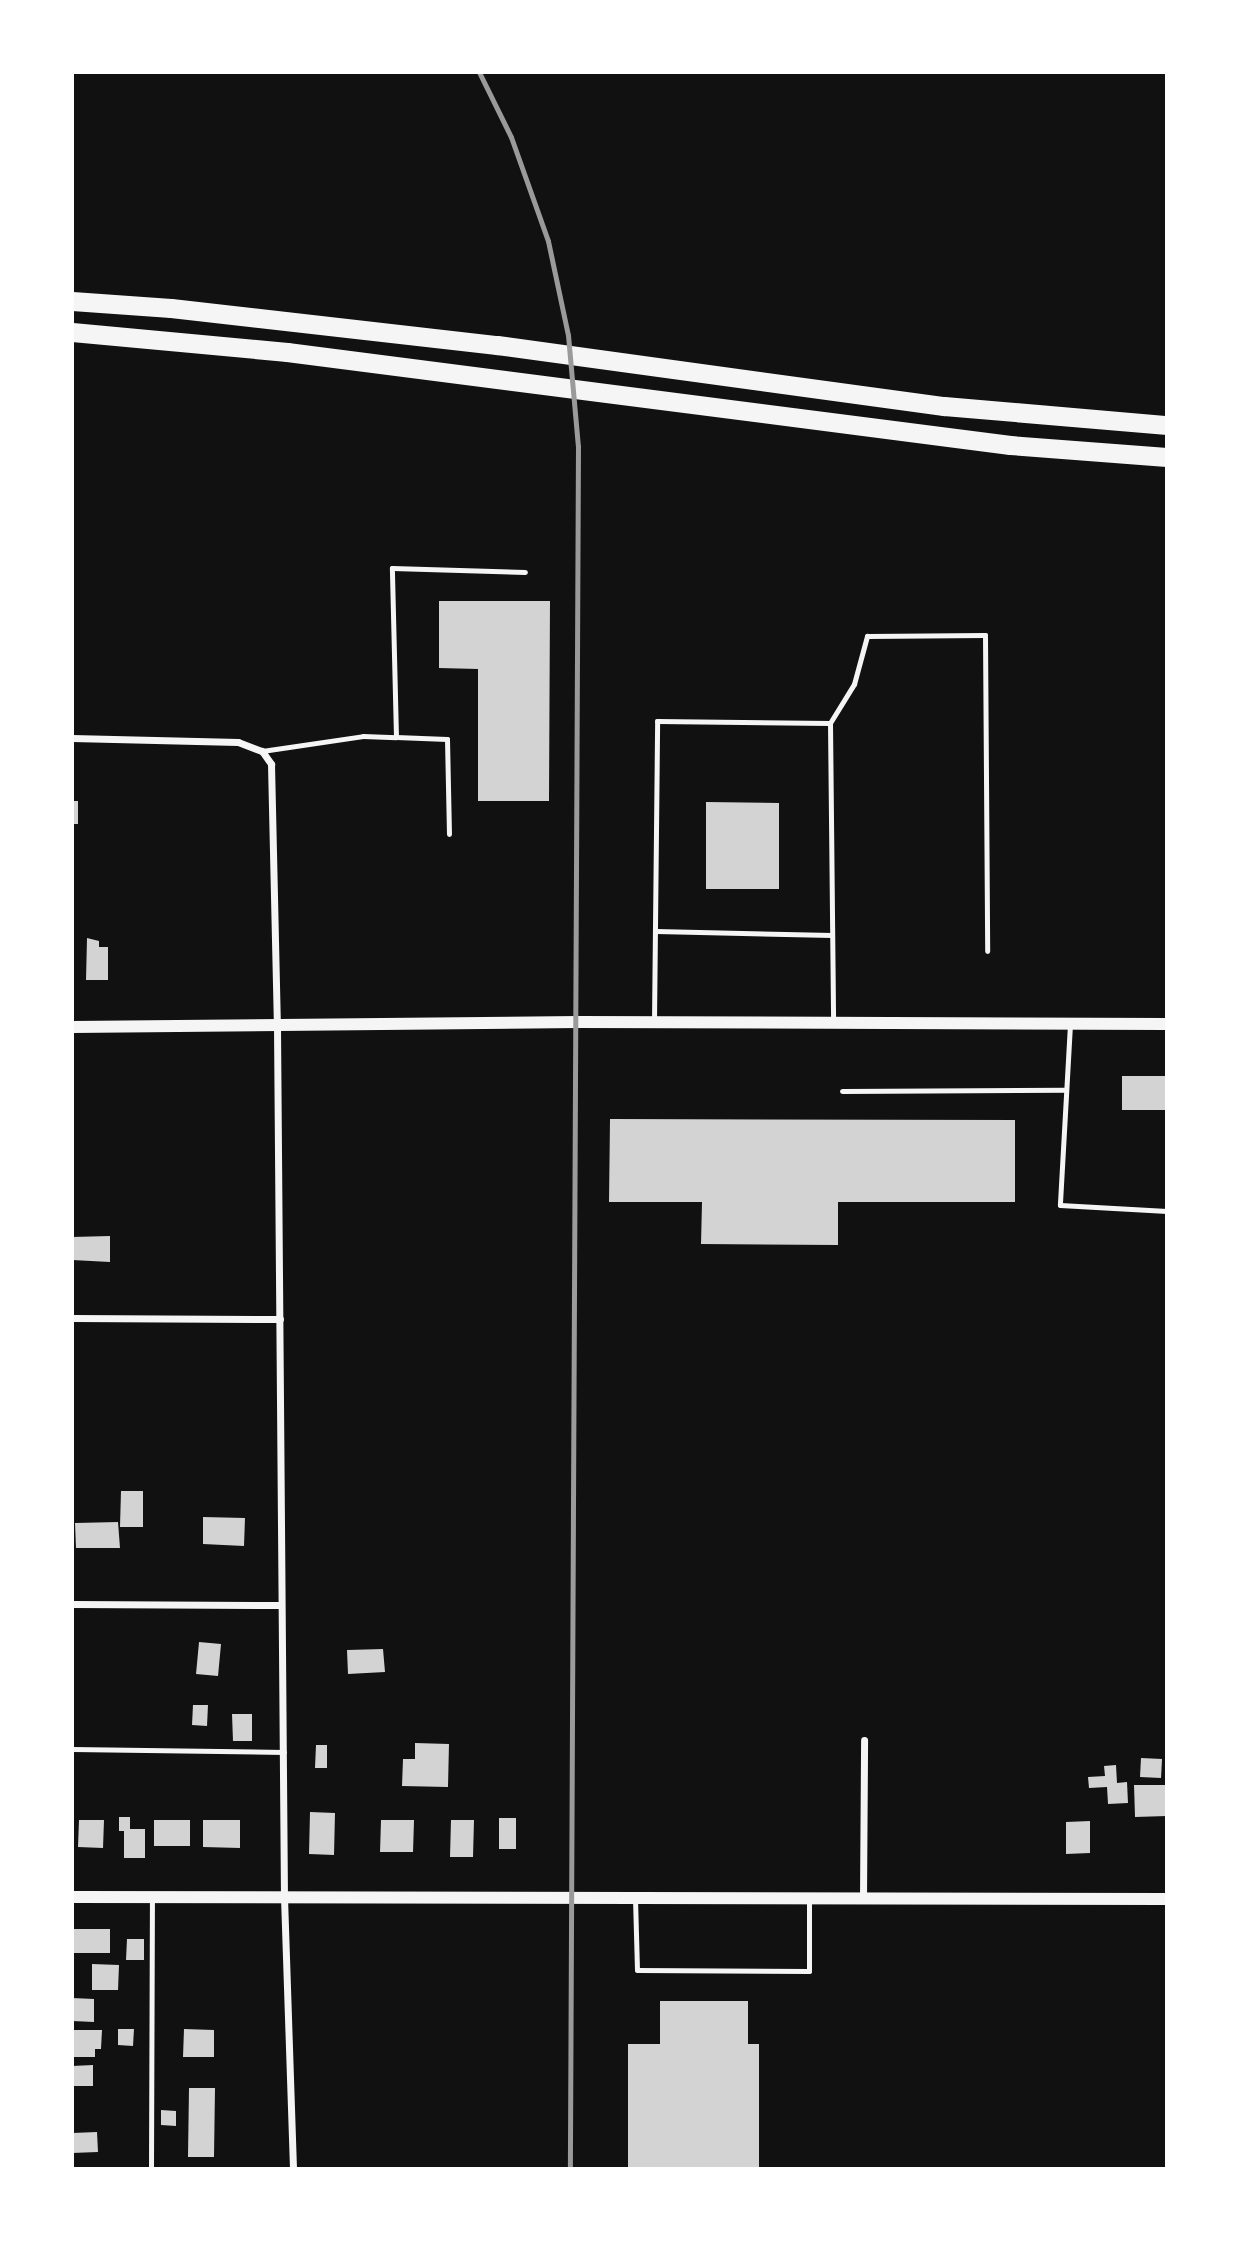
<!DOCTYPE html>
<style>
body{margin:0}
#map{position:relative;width:1239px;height:2241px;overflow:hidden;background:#111;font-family:"Roboto Condensed",sans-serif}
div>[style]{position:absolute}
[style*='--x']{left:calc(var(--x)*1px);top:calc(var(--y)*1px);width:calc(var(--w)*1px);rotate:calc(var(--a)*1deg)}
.building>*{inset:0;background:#d3d3d3}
.service>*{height:5px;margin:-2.5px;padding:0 2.5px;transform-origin:2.5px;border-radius:2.5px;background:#f5f5f5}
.minor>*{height:7px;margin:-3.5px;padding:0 3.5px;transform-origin:3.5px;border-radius:3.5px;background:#f5f5f5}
.tertiary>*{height:12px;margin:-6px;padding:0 6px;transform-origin:6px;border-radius:6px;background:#f5f5f5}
.trunk>*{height:19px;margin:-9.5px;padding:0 9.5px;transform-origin:9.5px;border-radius:9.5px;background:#f5f5f5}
.rail>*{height:5px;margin:-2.5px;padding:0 2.5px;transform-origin:2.5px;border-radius:2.5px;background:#9a9a9a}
span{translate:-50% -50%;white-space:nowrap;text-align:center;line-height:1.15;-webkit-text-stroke:7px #fff;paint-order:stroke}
.frame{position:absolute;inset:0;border:74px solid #fff;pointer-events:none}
</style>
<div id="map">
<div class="building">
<i style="clip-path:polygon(439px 601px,550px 601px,549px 801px,478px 801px,478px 669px,439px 668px)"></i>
<i style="clip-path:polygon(72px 801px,78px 801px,78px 824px,72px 824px)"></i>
<i style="clip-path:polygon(706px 802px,779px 803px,779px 889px,706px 889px)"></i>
<i style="clip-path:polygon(87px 938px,99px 941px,99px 947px,108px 947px,108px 980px,86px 980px)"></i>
<i style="clip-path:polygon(1122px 1076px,1167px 1076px,1167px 1110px,1122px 1110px)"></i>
<i style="clip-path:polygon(610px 1119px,1015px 1120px,1015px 1202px,838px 1202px,838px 1245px,701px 1244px,702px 1202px,609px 1202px)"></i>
<i style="clip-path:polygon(110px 1236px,110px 1262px,72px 1260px,72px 1237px)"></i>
<i style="clip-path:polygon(121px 1491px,143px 1491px,143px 1527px,120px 1527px)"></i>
<i style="clip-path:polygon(203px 1517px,245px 1518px,244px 1546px,203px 1544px)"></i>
<i style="clip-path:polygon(118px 1522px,120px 1548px,76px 1548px,75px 1523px)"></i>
<i style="clip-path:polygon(199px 1642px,221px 1644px,218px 1676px,196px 1674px)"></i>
<i style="clip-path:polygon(383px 1649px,385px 1672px,348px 1674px,347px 1650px)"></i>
<i style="clip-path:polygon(193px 1705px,208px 1705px,207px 1726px,192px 1725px)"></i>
<i style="clip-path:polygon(232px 1714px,252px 1714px,252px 1741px,233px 1741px)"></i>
<i style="clip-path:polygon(415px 1743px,449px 1744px,448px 1787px,402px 1786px,403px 1759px,415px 1759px)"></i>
<i style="clip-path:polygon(316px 1745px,327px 1745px,327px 1768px,315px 1768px)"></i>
<i style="clip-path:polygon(1141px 1758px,1162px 1759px,1161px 1778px,1140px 1777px)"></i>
<i style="clip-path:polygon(1116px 1765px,1117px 1783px,1127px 1782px,1128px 1803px,1108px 1804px,1107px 1787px,1089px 1788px,1088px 1777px,1105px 1776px,1104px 1766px)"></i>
<i style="clip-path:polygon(1134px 1785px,1167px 1785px,1167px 1816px,1135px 1817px)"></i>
<i style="clip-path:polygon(310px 1812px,335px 1813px,334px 1855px,309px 1854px)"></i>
<i style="clip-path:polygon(119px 1817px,130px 1817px,130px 1829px,145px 1829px,145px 1858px,124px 1858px,124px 1831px,119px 1831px)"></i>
<i style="clip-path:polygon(499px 1818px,516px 1818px,516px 1849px,499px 1849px)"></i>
<i style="clip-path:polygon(79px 1820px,104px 1820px,103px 1848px,78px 1847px)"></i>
<i style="clip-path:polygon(154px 1820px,190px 1820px,190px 1846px,154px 1846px)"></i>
<i style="clip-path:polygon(203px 1820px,240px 1820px,240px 1848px,203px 1847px)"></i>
<i style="clip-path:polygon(381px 1820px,414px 1820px,413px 1852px,380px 1852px)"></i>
<i style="clip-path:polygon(451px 1820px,474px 1820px,473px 1857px,450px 1857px)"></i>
<i style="clip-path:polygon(1090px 1821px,1090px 1853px,1066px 1854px,1066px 1822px)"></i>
<i style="clip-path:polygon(72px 1929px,110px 1929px,110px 1953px,72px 1953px)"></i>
<i style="clip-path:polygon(127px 1939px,144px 1939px,144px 1960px,126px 1960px)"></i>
<i style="clip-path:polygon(92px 1964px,119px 1965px,118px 1990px,92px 1990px)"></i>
<i style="clip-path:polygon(72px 1998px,94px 1999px,94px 2022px,72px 2021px)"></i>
<i style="clip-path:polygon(660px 2001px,748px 2001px,748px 2044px,759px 2044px,759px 2169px,628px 2169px,628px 2044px,660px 2044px)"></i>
<i style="clip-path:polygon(118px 2029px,134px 2029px,133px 2046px,118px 2045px)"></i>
<i style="clip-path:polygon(184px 2029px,214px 2030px,214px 2057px,183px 2057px)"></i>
<i style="clip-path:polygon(72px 2030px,102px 2030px,101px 2049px,95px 2049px,95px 2057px,72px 2057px)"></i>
<i style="clip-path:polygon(93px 2065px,93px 2086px,72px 2086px,72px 2066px)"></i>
<i style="clip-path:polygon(189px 2088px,215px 2088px,214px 2157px,188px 2157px)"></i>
<i style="clip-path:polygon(161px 2110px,176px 2111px,176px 2126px,161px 2125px)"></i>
<i style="clip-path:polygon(97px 2132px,98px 2152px,72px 2153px,72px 2133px)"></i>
</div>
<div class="service">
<i style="--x:830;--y:723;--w:46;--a:-58.4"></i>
<i style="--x:854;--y:684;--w:50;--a:-74.8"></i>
<i style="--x:867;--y:636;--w:118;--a:-0.5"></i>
<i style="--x:985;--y:635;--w:316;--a:89.6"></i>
<i style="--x:396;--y:737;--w:51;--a:2.2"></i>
<i style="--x:447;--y:739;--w:95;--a:88.8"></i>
<i style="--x:262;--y:751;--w:102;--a:-8.4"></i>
<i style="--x:363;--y:736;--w:33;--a:2"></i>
<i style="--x:396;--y:737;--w:169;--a:-91.4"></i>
<i style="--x:392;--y:568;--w:133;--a:1.7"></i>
<i style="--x:656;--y:931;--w:176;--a:1.3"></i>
<i style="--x:654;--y:1022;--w:301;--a:-89.4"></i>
<i style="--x:657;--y:721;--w:173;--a:0.7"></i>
<i style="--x:830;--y:723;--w:300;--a:89.4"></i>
<i style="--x:1070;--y:1024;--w:181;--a:93.2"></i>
<i style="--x:1060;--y:1205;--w:107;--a:3.2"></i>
<i style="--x:842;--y:1091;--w:224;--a:-0.3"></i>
<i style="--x:72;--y:1749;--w:212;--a:0.8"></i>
<i style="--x:635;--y:1898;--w:72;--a:88.4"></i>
<i style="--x:637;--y:1970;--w:172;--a:0.3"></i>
<i style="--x:809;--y:1971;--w:71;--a:-90"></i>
<i style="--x:151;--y:2169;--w:270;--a:-89.8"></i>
</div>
<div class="minor">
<i style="--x:72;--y:738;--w:166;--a:1.4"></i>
<i style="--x:238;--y:742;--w:26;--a:21"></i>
<i style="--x:262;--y:751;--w:16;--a:55"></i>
<i style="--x:271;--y:764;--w:263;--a:88.7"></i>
<i style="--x:277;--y:1027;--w:870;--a:89.54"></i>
<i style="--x:284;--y:1897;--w:272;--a:88.1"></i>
<i style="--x:72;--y:1318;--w:208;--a:0.3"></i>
<i style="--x:72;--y:1604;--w:208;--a:0.3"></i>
<i style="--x:863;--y:1898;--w:158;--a:-89.6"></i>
</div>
<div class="tertiary">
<i style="--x:72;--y:1027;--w:506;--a:-0.57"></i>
<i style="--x:578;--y:1022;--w:589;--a:0.19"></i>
<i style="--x:72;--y:1897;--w:1095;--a:0.1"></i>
</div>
<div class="trunk">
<i style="--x:72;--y:301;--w:99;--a:4"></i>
<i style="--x:171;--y:308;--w:328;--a:6.5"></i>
<i style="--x:497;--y:345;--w:451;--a:7.8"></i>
<i style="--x:944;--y:406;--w:224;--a:4.9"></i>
<i style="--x:72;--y:332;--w:216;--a:5.3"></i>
<i style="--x:287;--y:352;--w:729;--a:7.33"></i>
<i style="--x:1010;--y:445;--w:157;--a:4.4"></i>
</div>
<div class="rail">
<i style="--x:479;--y:72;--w:72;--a:63.8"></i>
<i style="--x:511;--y:137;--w:110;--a:70.4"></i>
<i style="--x:548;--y:241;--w:96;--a:78"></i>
<i style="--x:568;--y:335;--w:111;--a:84.9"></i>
<i style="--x:578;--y:446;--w:1723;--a:90.27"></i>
</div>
<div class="frame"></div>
</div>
